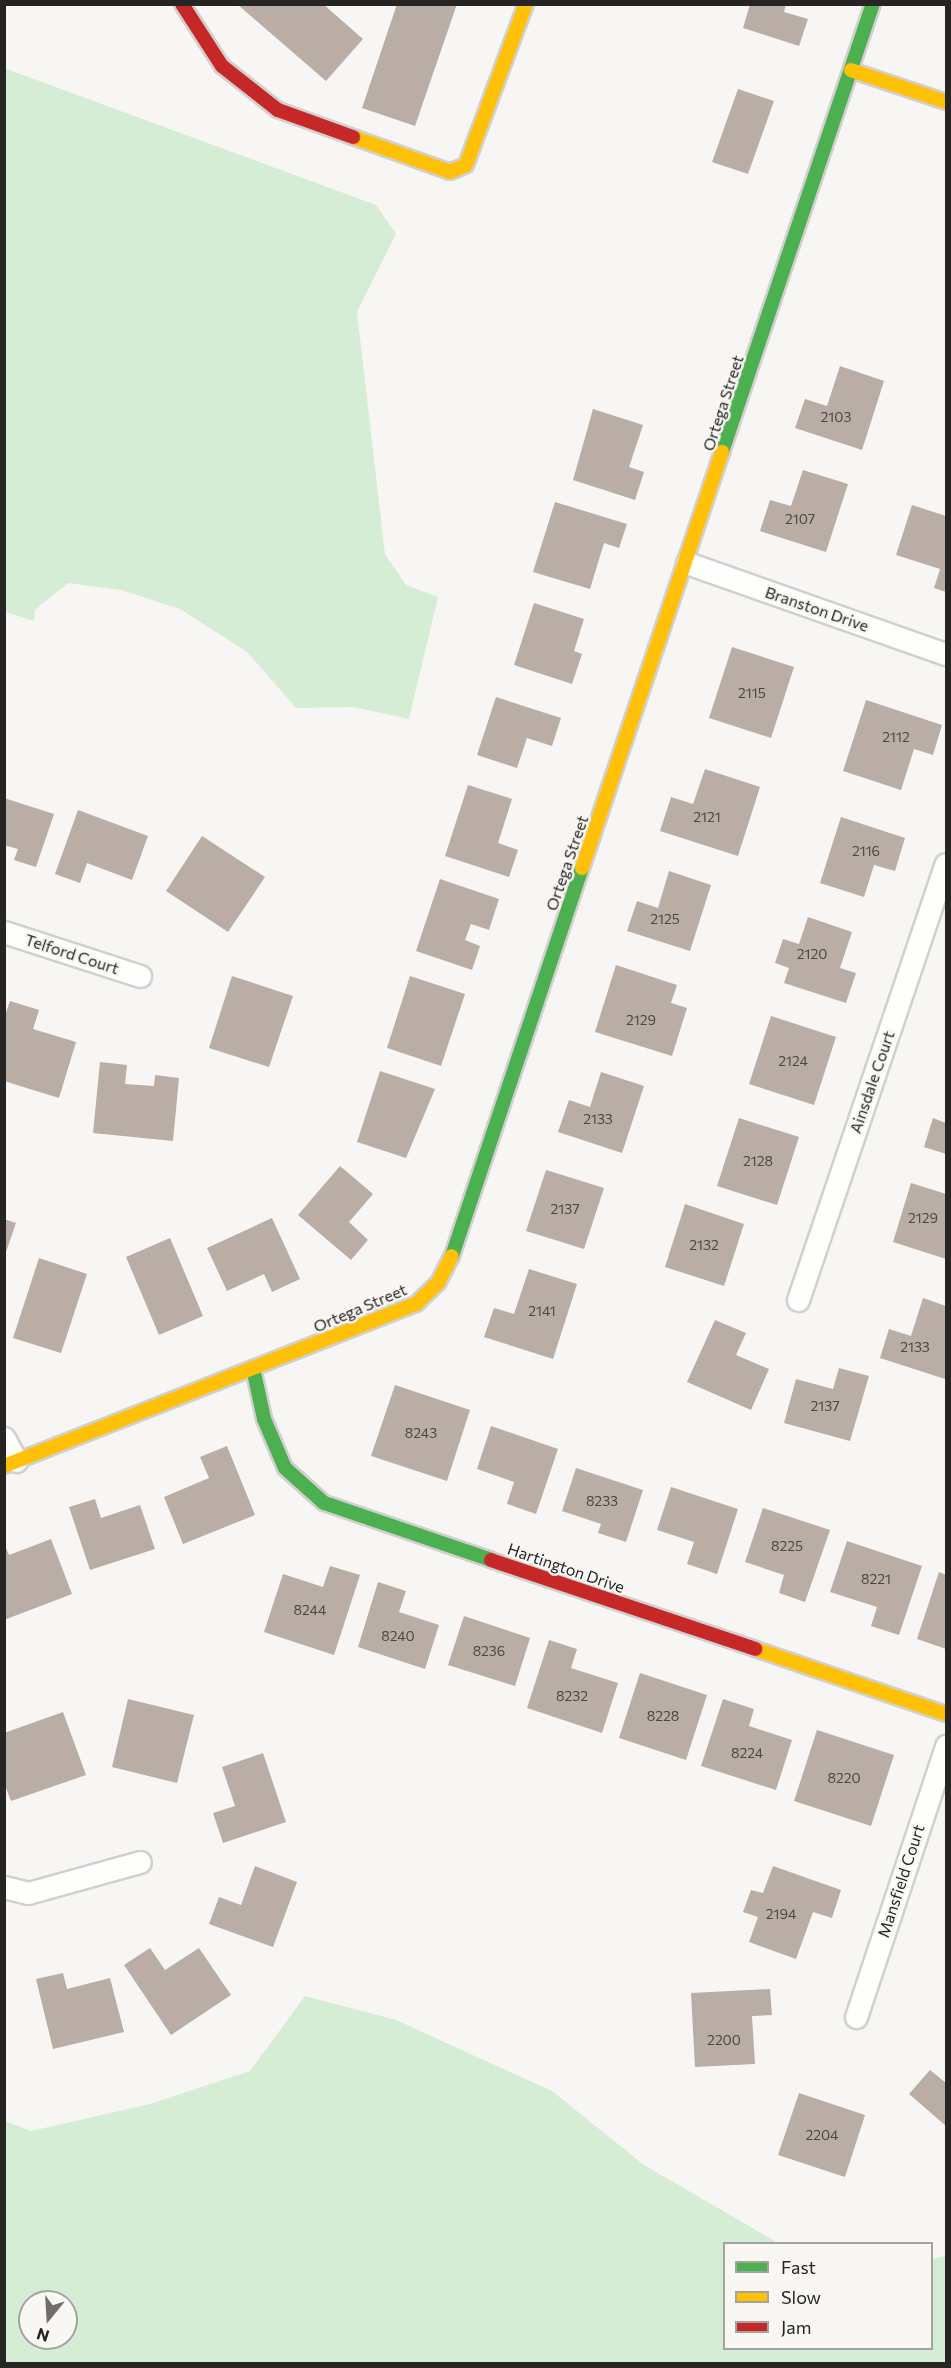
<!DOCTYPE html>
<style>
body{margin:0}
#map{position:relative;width:951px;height:2368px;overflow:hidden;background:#f8f6f4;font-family:Commissioner,sans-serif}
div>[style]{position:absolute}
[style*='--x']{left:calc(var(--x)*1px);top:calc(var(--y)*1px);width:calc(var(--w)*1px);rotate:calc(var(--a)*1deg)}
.green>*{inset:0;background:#d5edd4}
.building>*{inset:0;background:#b9ada6}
.roads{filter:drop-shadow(2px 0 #d2d0cf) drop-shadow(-2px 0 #d2d0cf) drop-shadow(0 2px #d2d0cf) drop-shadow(0 -2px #d2d0cf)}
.street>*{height:21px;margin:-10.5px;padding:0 10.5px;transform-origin:10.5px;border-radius:10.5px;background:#fefefd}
.fast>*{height:14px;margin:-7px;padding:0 7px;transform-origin:7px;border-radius:7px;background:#4caf50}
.slow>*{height:14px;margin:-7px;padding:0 7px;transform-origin:7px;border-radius:7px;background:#ffc107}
.jam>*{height:14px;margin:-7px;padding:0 7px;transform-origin:7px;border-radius:7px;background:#c62828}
span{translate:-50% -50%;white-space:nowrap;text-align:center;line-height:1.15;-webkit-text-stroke:5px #f9f7f3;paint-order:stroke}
.number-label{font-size:14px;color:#4b4744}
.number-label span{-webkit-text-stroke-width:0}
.street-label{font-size:16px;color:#262524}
.frame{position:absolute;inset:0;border:6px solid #262524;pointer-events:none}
.legend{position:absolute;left:723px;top:2242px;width:210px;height:108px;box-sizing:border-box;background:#f9f7f3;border:2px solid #a5a3a0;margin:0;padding:8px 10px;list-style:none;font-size:18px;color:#262524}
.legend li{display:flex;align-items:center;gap:12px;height:30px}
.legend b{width:30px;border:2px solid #a5a3a0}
.north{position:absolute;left:18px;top:2290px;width:60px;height:60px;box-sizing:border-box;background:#f9f7f3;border:2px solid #a5a3a0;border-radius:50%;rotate:198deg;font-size:16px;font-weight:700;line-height:24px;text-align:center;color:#262524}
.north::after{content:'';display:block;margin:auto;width:21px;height:27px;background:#706e6d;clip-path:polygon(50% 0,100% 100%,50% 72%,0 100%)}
</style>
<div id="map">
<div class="green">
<i style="clip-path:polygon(4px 68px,376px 205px,396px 234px,357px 312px,385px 554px,406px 585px,438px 597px,409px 719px,353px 707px,296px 708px,247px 652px,180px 609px,121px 590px,68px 583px,35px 610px,34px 621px,5px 612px)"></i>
<i style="clip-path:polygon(evenodd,305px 1996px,396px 2020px,552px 2091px,644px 2165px,778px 2243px,724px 2244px,724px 2348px,932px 2348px,932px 2259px,946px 2256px,946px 2363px,5px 2363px,5px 2121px,31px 2131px,150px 2104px,250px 2071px,305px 1996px,30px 2302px,66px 2302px,66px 2338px,30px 2338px,30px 2302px)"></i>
</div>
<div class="building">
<i style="clip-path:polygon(237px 4px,323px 4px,363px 39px,326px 81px)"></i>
<i style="clip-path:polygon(397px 4px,457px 4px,415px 126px,362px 108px)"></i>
<i style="clip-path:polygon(750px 4px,786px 4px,784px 12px,808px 19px,799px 46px,743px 28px)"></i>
<i style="clip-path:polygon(738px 89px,774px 101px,748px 174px,712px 162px)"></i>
<i style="clip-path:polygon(840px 366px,884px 381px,862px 450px,795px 428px,805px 399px,827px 406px)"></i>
<i style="clip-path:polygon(593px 409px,643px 425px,629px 467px,644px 472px,635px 500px,573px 480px)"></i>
<i style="clip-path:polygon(803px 470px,848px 484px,826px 552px,760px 531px,770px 500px,791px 506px)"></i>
<i style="clip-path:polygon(555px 502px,627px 524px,619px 548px,604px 543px,590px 589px,533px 572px)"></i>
<i style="clip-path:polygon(912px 505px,946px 516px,946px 592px,934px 588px,940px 569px,896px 555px)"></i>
<i style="clip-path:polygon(534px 603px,584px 619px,574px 651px,582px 654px,572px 684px,514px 665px)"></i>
<i style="clip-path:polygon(732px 647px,794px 667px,771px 738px,709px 718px)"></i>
<i style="clip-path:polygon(496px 697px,561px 718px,552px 746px,527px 738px,517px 768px,477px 755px)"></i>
<i style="clip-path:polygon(866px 700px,942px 725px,933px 755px,914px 749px,901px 790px,843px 771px)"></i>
<i style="clip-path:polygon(705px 769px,760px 787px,738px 856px,660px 831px,671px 797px,693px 804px)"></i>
<i style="clip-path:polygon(468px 785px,512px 799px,498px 843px,518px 850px,509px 877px,445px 856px)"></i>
<i style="clip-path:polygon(4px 798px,54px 814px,36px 867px,14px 860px,18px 849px,4px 845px)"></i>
<i style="clip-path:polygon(78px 810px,148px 836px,132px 880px,87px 863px,80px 883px,55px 874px)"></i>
<i style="clip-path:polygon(841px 817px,905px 838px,895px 871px,874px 865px,864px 897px,820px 883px)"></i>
<i style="clip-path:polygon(202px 836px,265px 877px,228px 932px,166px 891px)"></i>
<i style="clip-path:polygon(669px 871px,711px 885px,690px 951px,627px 931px,637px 901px,658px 908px)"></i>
<i style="clip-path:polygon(440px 879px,499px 899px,489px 930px,471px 924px,465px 940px,480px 946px,472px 970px,416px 951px)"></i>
<i style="clip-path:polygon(808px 917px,852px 932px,840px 968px,856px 973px,846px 1003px,784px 983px,789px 968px,775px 963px,783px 939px,799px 944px)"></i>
<i style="clip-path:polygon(616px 965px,677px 985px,671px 1003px,687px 1008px,672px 1056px,595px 1032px)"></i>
<i style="clip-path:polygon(232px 976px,293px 996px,269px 1067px,209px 1048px)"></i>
<i style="clip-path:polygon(410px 976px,465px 994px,441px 1066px,387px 1048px)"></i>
<i style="clip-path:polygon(10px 1001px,39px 1010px,33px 1029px,76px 1042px,59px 1098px,4px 1081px,4px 1018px)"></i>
<i style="clip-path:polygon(771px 1016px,836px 1037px,814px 1105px,749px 1084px)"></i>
<i style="clip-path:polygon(100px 1062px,127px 1065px,125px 1084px,154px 1086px,155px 1075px,179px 1078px,173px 1141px,93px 1133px)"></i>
<i style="clip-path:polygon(380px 1071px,435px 1089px,406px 1158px,357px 1142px)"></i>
<i style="clip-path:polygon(601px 1072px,644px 1086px,622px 1153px,558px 1132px,569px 1100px,590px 1107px)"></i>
<i style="clip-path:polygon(739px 1118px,799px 1137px,777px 1205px,717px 1186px)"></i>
<i style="clip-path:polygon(933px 1118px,946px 1123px,946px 1154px,924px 1147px)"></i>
<i style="clip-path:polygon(340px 1166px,373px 1194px,349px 1222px,368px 1240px,351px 1260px,298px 1215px)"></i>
<i style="clip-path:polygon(546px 1170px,604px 1188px,584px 1249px,526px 1231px)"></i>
<i style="clip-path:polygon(911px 1183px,946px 1194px,946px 1259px,893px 1242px)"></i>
<i style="clip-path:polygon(685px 1204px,744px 1224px,724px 1286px,665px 1267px)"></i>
<i style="clip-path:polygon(272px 1218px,300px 1279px,272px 1292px,264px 1274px,227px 1291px,207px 1248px)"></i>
<i style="clip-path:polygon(4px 1219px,16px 1223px,5px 1255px,4px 1255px)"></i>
<i style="clip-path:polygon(170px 1238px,203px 1316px,159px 1335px,126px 1257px)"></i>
<i style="clip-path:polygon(39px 1258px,87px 1274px,61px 1353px,13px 1338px)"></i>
<i style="clip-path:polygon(529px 1269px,577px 1284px,553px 1359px,484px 1337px,494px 1308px,514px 1314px)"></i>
<i style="clip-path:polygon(923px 1298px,946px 1306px,945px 1379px,880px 1358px,889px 1329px,911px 1336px)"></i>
<i style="clip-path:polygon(715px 1320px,746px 1333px,736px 1355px,769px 1369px,751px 1410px,687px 1382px)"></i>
<i style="clip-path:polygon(839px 1368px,869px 1376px,850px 1441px,784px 1423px,796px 1379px,833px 1389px)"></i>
<i style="clip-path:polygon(395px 1385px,470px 1410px,447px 1481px,371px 1456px)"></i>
<i style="clip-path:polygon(491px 1426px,558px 1449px,536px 1514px,507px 1504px,514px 1482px,477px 1469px)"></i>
<i style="clip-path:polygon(227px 1446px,255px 1515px,183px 1544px,164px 1497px,209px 1478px,200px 1457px)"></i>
<i style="clip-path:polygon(576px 1468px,643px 1490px,626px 1542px,598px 1533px,601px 1524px,562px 1511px)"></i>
<i style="clip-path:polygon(671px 1487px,738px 1509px,717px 1574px,687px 1564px,694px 1542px,657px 1530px)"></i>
<i style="clip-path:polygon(95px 1499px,101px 1518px,140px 1505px,155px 1549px,90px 1570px,69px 1507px)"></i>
<i style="clip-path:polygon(763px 1508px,830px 1530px,805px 1602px,779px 1593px,784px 1575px,745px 1562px)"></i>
<i style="clip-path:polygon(51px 1539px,72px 1594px,4px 1620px,4px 1543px,9px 1555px)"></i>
<i style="clip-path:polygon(847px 1541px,922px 1566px,899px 1635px,871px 1626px,877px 1607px,830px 1592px)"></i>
<i style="clip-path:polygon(330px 1566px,360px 1575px,334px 1655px,264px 1632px,283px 1574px,323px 1587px)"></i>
<i style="clip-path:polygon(939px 1572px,946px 1575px,946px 1649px,917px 1639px)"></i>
<i style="clip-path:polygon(378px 1582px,406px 1591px,399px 1612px,439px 1625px,425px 1669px,358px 1647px)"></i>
<i style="clip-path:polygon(464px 1616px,530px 1638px,515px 1686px,448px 1665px)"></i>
<i style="clip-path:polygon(549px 1640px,577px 1649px,571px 1668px,618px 1683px,602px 1733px,527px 1708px)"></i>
<i style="clip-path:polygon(640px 1673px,707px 1695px,686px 1760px,619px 1738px)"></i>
<i style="clip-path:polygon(128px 1699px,194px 1715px,177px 1783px,112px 1767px)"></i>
<i style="clip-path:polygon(723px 1699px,754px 1709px,749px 1726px,792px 1740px,776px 1790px,701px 1766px)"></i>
<i style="clip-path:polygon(63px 1712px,86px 1775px,11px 1801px,4px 1783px,4px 1733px)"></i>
<i style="clip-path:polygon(817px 1730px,894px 1755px,871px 1826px,794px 1801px)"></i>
<i style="clip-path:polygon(263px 1753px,286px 1822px,223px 1843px,213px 1813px,235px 1806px,222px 1767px)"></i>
<i style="clip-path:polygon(255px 1866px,297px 1882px,273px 1947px,209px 1924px,219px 1897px,241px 1905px)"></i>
<i style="clip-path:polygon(773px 1866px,841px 1890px,832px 1918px,813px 1912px,796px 1959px,749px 1942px,758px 1917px,743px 1912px,751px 1890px,763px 1893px)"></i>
<i style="clip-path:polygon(150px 1948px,165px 1970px,199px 1948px,231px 1995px,171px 2035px,124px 1965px)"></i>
<i style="clip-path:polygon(63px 1973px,67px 1989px,110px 1978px,124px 2032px,53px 2049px,36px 1979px)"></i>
<i style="clip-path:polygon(770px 1989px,772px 2015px,752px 2016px,755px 2064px,695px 2067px,691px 1993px)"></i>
<i style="clip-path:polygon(930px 2070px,946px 2083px,946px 2126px,909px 2094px)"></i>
<i style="clip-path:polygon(799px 2093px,865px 2115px,845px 2177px,778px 2155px)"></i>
</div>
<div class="roads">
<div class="street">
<i style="--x:687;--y:563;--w:275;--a:19.4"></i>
<i style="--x:4;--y:932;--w:143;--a:17.9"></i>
<i style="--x:798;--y:1300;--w:460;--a:-71.3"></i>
<i style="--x:4;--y:1438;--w:26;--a:62"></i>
<i style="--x:4;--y:1887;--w:25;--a:14"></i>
<i style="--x:28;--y:1893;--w:116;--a:-15.5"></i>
<i style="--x:856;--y:2017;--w:286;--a:-71.6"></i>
</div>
<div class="fast">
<i style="--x:722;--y:452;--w:473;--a:-71.4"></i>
<i style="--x:452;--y:1256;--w:409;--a:-71.5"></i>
<i style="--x:253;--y:1368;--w:52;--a:77.8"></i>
<i style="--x:264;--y:1419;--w:53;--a:66.8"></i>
<i style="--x:285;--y:1468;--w:52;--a:41.9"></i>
<i style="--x:324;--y:1503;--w:176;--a:18.8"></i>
</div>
<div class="slow">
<i style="--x:851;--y:70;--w:100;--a:18.6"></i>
<i style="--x:353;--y:137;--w:103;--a:19.8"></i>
<i style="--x:450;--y:172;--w:17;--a:-24"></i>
<i style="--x:466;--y:165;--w:172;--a:-69.6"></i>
<i style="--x:582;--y:868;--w:439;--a:-71.4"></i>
<i style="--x:4;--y:1466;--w:443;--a:-21.5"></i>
<i style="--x:416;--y:1304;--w:30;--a:-44"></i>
<i style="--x:438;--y:1283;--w:30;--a:-63"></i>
<i style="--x:755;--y:1649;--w:202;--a:18.8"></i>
</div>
<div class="jam">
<i style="--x:182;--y:4;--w:74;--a:57.2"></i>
<i style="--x:222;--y:66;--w:71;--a:38.2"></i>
<i style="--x:278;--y:110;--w:80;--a:19.8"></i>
<i style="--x:491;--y:1560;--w:279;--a:18.6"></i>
</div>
</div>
<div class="number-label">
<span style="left:836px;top:417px">2103</span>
<span style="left:800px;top:519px">2107</span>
<span style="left:752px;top:693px">2115</span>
<span style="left:896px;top:737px">2112</span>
<span style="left:707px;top:817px">2121</span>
<span style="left:866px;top:851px">2116</span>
<span style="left:665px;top:919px">2125</span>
<span style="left:812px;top:954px">2120</span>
<span style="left:641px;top:1020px">2129</span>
<span style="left:793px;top:1061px">2124</span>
<span style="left:598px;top:1119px">2133</span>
<span style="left:758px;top:1161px">2128</span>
<span style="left:565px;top:1209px">2137</span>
<span style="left:923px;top:1218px">2129</span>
<span style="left:704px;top:1245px">2132</span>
<span style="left:542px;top:1311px">2141</span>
<span style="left:915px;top:1347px">2133</span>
<span style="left:825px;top:1406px">2137</span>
<span style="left:421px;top:1433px">8243</span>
<span style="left:602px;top:1501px">8233</span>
<span style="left:787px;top:1546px">8225</span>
<span style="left:876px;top:1579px">8221</span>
<span style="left:310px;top:1610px">8244</span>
<span style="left:398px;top:1636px">8240</span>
<span style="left:489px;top:1651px">8236</span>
<span style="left:572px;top:1696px">8232</span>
<span style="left:663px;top:1716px">8228</span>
<span style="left:747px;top:1753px">8224</span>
<span style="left:844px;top:1778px">8220</span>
<span style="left:781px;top:1914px">2194</span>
<span style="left:724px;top:2040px">2200</span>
<span style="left:822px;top:2135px">2204</span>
</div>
<div class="street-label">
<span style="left:723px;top:403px;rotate:-72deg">Ortega Street</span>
<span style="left:817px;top:609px;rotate:19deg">Branston Drive</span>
<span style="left:567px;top:863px;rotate:-71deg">Ortega Street</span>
<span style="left:72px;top:954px;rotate:18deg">Telford Court</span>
<span style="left:872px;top:1082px;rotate:-71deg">Ainsdale Court</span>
<span style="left:360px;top:1308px;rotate:-23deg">Ortega Street</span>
<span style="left:566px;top:1568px;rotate:19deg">Hartington Drive</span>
<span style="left:901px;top:1881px;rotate:-72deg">Mansfield Court</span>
</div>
<div class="frame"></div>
<ul class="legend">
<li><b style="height:8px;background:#4caf50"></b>Fast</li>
<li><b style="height:8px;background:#ffc107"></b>Slow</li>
<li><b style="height:8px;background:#c62828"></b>Jam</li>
</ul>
<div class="north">N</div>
</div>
